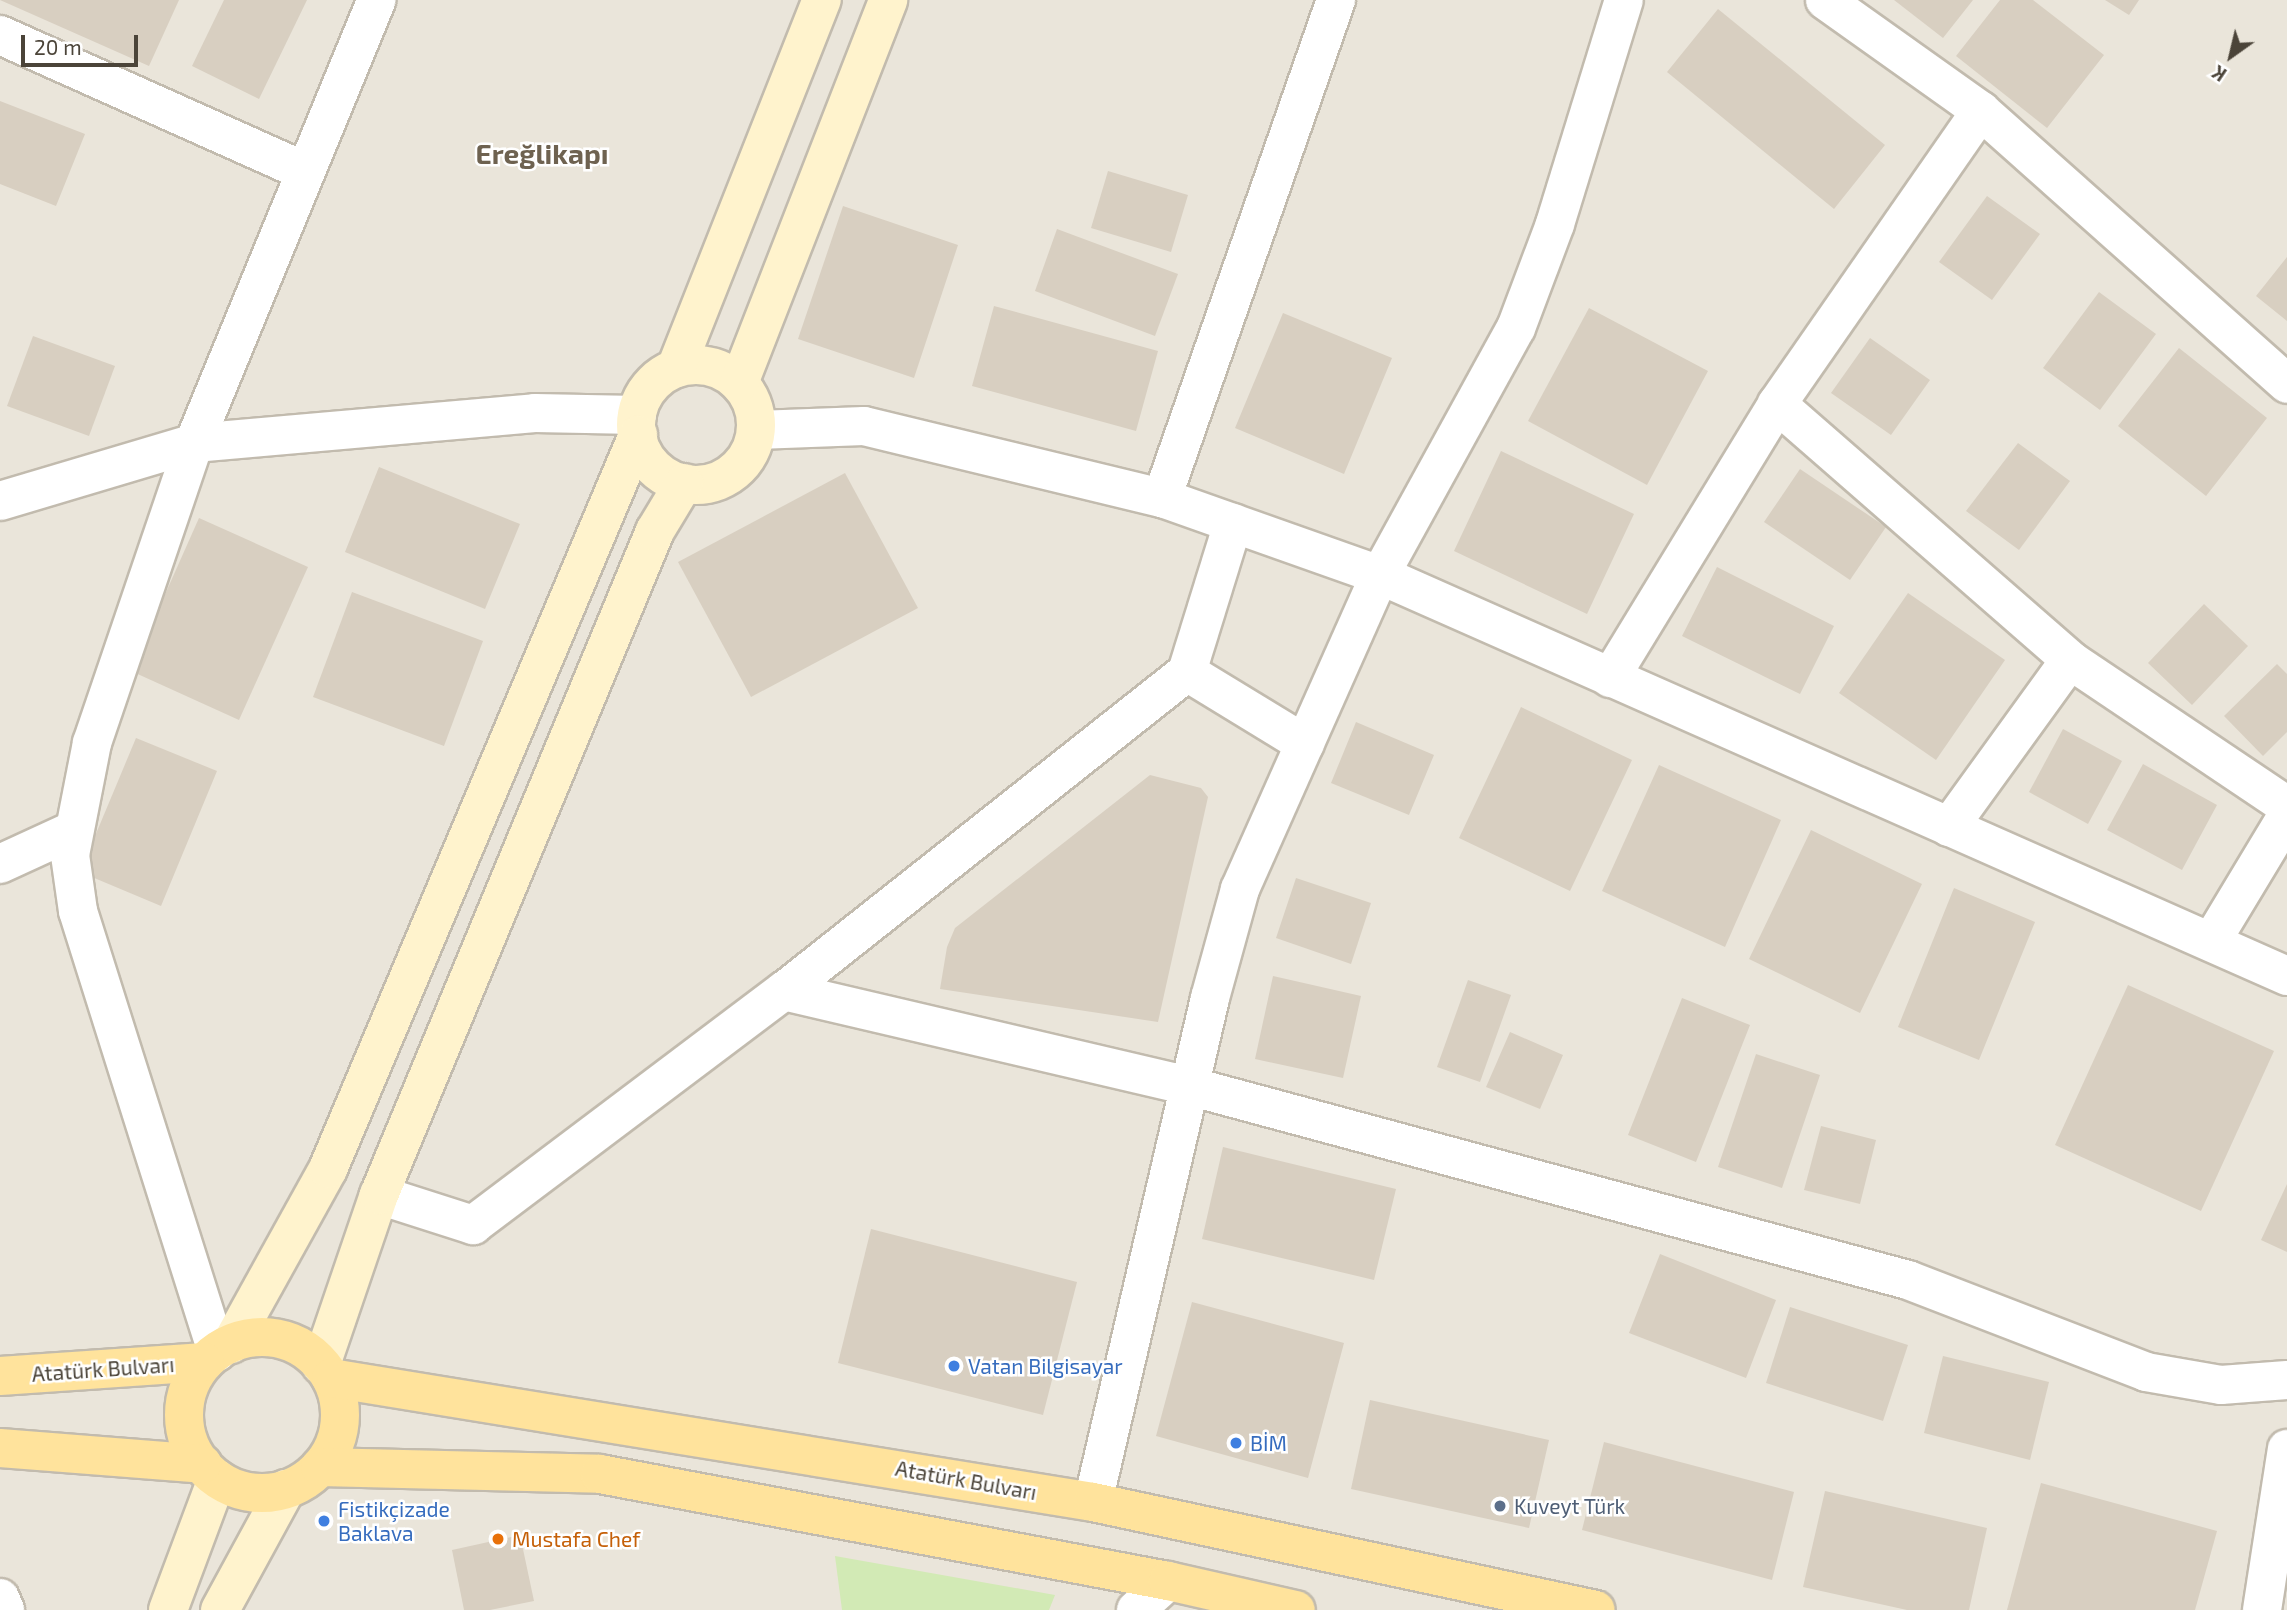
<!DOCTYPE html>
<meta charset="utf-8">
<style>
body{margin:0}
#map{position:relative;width:2287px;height:1610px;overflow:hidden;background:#f6f3ec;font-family:"Exo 2",sans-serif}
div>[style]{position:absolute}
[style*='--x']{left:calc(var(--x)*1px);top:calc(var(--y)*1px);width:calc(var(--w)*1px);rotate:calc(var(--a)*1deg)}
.residential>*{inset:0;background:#eae5da}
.green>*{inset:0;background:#d2eab5}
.building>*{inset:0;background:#d8cfc1}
.roads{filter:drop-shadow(2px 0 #c2bbae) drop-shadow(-2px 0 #c2bbae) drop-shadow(0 2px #c2bbae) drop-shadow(0 -2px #c2bbae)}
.street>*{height:38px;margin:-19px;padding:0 19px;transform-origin:19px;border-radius:19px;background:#fff}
.secondary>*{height:38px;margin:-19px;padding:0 19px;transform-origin:19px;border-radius:19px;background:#fff3cd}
.secondary>.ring{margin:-19px;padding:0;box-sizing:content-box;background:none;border:38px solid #fff3cd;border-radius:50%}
.primary>*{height:38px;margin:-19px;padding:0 19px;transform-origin:19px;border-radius:19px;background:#ffe39c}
.primary>.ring{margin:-19px;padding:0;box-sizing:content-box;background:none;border:38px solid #ffe39c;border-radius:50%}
.dots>*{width:19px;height:19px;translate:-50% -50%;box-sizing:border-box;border:4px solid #fff;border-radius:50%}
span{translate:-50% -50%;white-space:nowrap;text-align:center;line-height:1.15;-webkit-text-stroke:5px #fff;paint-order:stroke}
.shop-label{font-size:21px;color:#366cbe}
.left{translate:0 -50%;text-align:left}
.street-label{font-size:21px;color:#4b4439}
.service-label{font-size:21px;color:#4e5e75}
.food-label{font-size:21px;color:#c56008}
.district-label{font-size:28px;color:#6e6250;font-weight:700}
.north{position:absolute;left:2196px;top:21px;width:70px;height:70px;-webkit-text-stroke:5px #fff;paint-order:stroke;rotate:214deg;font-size:19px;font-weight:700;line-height:28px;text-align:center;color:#4b4439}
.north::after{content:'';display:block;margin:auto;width:24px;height:32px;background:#4b4439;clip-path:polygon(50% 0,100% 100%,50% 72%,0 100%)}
.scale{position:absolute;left:21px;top:35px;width:117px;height:32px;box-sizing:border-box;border:4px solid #4b4439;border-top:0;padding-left:9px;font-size:21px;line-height:24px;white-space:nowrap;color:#4b4439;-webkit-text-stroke:5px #fff;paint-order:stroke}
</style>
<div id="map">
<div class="residential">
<i style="clip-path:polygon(0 0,2287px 0,2287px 1610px,0 1610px)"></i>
</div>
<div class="green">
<i style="clip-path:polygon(835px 1556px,1055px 1595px,1049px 1610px,842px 1610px)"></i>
</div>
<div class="building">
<i style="clip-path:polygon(0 0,179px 0,149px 66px)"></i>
<i style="clip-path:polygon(224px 0,307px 0,259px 99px,192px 66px)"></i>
<i style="clip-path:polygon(1894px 0,1973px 0,1943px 38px)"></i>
<i style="clip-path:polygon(2000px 0,2033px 0,2104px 55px,2047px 128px,1956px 56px)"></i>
<i style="clip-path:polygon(2105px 0,2139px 0,2129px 15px)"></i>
<i style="clip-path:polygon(1718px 9px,1885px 145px,1834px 209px,1667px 72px)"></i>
<i style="clip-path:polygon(0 101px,85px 134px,56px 206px,0 184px)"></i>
<i style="clip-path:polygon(1108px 171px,1188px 195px,1171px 252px,1091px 228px)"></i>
<i style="clip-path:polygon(1987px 196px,2040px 234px,1992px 300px,1939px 262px)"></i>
<i style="clip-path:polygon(843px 206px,958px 245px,914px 378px,798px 339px)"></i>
<i style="clip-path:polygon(1057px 229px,1178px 274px,1155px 336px,1035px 291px)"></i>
<i style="clip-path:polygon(2287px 257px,2287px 321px,2256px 296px)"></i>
<i style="clip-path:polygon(2099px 292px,2156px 334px,2100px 410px,2043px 368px)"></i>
<i style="clip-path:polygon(994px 306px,1158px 351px,1136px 431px,972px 386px)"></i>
<i style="clip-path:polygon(1589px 308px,1708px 371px,1647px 485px,1528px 421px)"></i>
<i style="clip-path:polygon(1283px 313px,1392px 358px,1344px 474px,1235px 428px)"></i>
<i style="clip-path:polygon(33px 336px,115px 366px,89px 436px,7px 406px)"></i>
<i style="clip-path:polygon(1870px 338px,1930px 380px,1891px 435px,1831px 393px)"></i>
<i style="clip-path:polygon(2179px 348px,2267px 418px,2206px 496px,2118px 426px)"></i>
<i style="clip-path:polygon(2018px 443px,2070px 481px,2019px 550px,1966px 511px)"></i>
<i style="clip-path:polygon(1501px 451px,1634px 514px,1587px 614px,1454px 551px)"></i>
<i style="clip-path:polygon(379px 467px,520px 524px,485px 609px,345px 552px)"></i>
<i style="clip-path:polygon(1800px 469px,1886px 527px,1850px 580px,1764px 522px)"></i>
<i style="clip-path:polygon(845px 473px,918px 608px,751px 697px,678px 562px)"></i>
<i style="clip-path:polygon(199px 518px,308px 567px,239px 720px,131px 671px)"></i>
<i style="clip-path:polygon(1717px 567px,1834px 626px,1800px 694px,1682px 636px)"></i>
<i style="clip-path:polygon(352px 592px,483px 641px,444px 746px,313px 697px)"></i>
<i style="clip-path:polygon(1908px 593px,2005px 660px,1936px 760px,1839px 693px)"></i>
<i style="clip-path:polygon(2204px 604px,2248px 646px,2192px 705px,2148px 663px)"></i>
<i style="clip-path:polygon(2277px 664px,2287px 674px,2287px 732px,2263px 756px,2224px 716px)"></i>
<i style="clip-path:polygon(1521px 707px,1632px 760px,1570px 891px,1459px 838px)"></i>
<i style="clip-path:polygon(1356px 722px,1434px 755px,1409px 815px,1331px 783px)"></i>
<i style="clip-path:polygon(2063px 729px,2122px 761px,2088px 824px,2029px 792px)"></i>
<i style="clip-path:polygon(136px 738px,217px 771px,161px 906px,80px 872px)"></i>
<i style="clip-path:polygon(2143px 764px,2217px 805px,2182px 870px,2107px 830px)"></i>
<i style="clip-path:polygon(1659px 765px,1781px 820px,1725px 947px,1602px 891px)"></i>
<i style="clip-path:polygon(1150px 775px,1201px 788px,1208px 797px,1158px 1022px,940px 989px,947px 947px,955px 928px)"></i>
<i style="clip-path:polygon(1811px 830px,1922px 884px,1860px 1013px,1749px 959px)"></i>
<i style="clip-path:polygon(1296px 878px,1371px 903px,1351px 964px,1276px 938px)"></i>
<i style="clip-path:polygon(1954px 888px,2035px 922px,1979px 1060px,1898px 1027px)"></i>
<i style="clip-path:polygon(1273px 976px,1361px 996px,1343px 1078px,1255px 1059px)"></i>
<i style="clip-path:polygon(1468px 980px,1511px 995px,1480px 1082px,1437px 1067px)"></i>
<i style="clip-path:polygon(2128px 985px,2274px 1051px,2201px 1211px,2055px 1145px)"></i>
<i style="clip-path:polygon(1682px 998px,1750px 1025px,1696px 1162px,1628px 1135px)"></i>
<i style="clip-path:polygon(1510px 1032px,1563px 1055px,1540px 1109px,1486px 1087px)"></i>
<i style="clip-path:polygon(1756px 1054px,1820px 1075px,1782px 1188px,1718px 1167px)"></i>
<i style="clip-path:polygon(1821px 1126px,1876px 1140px,1860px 1204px,1804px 1190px)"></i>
<i style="clip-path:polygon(1223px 1147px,1396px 1189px,1374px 1280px,1202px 1239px)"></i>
<i style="clip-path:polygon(2287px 1184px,2287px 1252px,2261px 1240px)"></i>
<i style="clip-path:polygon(871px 1229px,1077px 1282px,1043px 1415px,838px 1363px)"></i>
<i style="clip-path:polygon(1660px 1254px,1776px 1300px,1746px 1378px,1629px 1333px)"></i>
<i style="clip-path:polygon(1192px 1302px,1344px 1343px,1308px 1478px,1156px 1436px)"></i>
<i style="clip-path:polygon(1790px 1307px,1908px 1345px,1883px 1421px,1766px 1383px)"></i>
<i style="clip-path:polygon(1943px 1356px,2049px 1382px,2030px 1460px,1924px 1433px)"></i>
<i style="clip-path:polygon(1370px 1400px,1549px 1440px,1529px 1528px,1351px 1489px)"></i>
<i style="clip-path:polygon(1604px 1442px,1794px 1492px,1772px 1580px,1582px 1530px)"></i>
<i style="clip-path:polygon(2041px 1483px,2217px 1531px,2195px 1610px,2007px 1610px)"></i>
<i style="clip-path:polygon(1825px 1491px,1987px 1528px,1969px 1610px,1907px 1610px,1803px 1587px)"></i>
<i style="clip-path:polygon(520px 1535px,534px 1601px,490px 1610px,464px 1610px,452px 1550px)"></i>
</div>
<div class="roads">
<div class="street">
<i style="--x:1825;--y:0;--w:191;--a:35.4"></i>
<i style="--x:1981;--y:111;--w:410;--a:41.7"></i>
<i style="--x:0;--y:35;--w:335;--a:24.1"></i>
<i style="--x:1777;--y:404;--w:389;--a:41.1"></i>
<i style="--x:2070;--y:660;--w:262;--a:33.9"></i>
<i style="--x:757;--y:430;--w:107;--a:-2.1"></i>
<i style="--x:864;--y:426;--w:307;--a:13.6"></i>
<i style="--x:1162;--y:498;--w:231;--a:19.5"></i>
<i style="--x:1380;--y:575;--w:992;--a:23.85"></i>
<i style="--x:1162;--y:498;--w:528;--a:-70.74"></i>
<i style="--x:0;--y:501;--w:202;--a:-16.6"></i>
<i style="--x:194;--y:443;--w:342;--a:-5"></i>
<i style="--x:535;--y:413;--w:102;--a:1.1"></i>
<i style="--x:1187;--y:672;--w:138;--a:31.4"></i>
<i style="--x:1610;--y:678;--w:321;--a:-58.6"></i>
<i style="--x:1777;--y:404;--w:357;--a:-55.2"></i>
<i style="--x:1949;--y:827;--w:206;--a:-54.1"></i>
<i style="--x:0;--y:864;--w:81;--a:-24.7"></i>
<i style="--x:2211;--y:942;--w:147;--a:-58.9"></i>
<i style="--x:784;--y:991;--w:416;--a:13.2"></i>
<i style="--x:1189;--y:1086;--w:745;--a:15.1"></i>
<i style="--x:1908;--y:1280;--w:255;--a:21.1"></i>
<i style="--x:2146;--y:1372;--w:76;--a:9.8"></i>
<i style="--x:2221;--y:1385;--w:66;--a:-4.3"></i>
<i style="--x:379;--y:1195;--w:99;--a:17.7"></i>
<i style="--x:473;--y:1225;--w:389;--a:-37"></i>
<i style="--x:784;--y:991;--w:514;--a:-38.36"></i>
<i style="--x:1187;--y:672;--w:156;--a:-72.8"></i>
<i style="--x:217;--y:1352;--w:462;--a:-107.5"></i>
<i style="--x:78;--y:911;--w:57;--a:-98.1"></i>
<i style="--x:70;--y:855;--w:114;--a:-78.9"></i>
<i style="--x:92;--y:743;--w:317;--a:-71.2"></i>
<i style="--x:194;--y:443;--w:479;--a:-67.6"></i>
<i style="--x:1093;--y:1502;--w:517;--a:-76.93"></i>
<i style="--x:1210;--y:998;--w:113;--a:-74.6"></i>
<i style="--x:1240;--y:889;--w:344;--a:-66"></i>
<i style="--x:1380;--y:575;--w:282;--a:-61.2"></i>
<i style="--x:1516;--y:328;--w:111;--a:-69.4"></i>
<i style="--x:1555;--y:224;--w:234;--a:-72.9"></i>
<i style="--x:0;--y:1598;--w:13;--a:67"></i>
<i style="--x:1136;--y:1610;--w:43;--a:-42.2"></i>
<i style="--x:2262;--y:1610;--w:163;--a:-81.2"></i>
</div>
<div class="secondary">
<i class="ring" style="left:636px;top:365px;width:82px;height:82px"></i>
<i style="--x:676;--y:368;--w:396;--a:-68.4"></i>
<i style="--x:739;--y:383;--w:411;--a:-68.7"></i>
<i style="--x:231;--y:1344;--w:200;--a:-61"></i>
<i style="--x:328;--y:1169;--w:797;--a:-67.1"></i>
<i style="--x:321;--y:1365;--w:180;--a:-71.2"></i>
<i style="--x:379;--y:1195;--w:719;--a:-67.43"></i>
<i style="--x:655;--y:531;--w:56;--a:-58.9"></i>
<i style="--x:168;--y:1610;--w:140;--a:-69.5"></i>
<i style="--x:220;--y:1610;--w:138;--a:-61.4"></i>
</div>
<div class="primary">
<i class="ring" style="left:184px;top:1337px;width:118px;height:118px"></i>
<i style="--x:0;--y:1376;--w:205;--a:-3.9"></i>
<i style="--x:331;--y:1378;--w:772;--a:9.24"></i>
<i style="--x:1093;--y:1502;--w:514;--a:12.12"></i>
<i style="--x:0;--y:1448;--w:203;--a:4.5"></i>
<i style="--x:320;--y:1467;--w:280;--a:1.4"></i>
<i style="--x:600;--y:1474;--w:578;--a:10.67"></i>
<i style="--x:1168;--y:1581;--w:131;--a:12.8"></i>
</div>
</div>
<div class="dots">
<i style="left:954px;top:1366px;background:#3f7fe0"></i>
<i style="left:1236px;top:1443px;background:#3f7fe0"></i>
<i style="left:1500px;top:1506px;background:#5c6f8a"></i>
<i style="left:324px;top:1521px;background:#3f7fe0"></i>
<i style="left:498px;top:1539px;background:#e8710a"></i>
</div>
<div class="shop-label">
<span class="left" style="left:968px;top:1366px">Vatan Bilgisayar</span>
<span class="left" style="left:1250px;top:1443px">BİM</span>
<span class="left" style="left:338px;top:1521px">Fistikçizade<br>Baklava</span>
</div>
<div class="street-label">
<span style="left:103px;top:1369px;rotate:-4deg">Atatürk Bulvarı</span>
<span style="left:966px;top:1480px;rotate:10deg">Atatürk Bulvarı</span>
</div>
<div class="service-label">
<span class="left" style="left:1514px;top:1506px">Kuveyt Türk</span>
</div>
<div class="food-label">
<span class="left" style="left:512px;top:1539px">Mustafa Chef</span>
</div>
<div class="district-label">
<span style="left:542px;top:153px">Ereğlikapı</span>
</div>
<div class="north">K</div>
<div class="scale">20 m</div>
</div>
